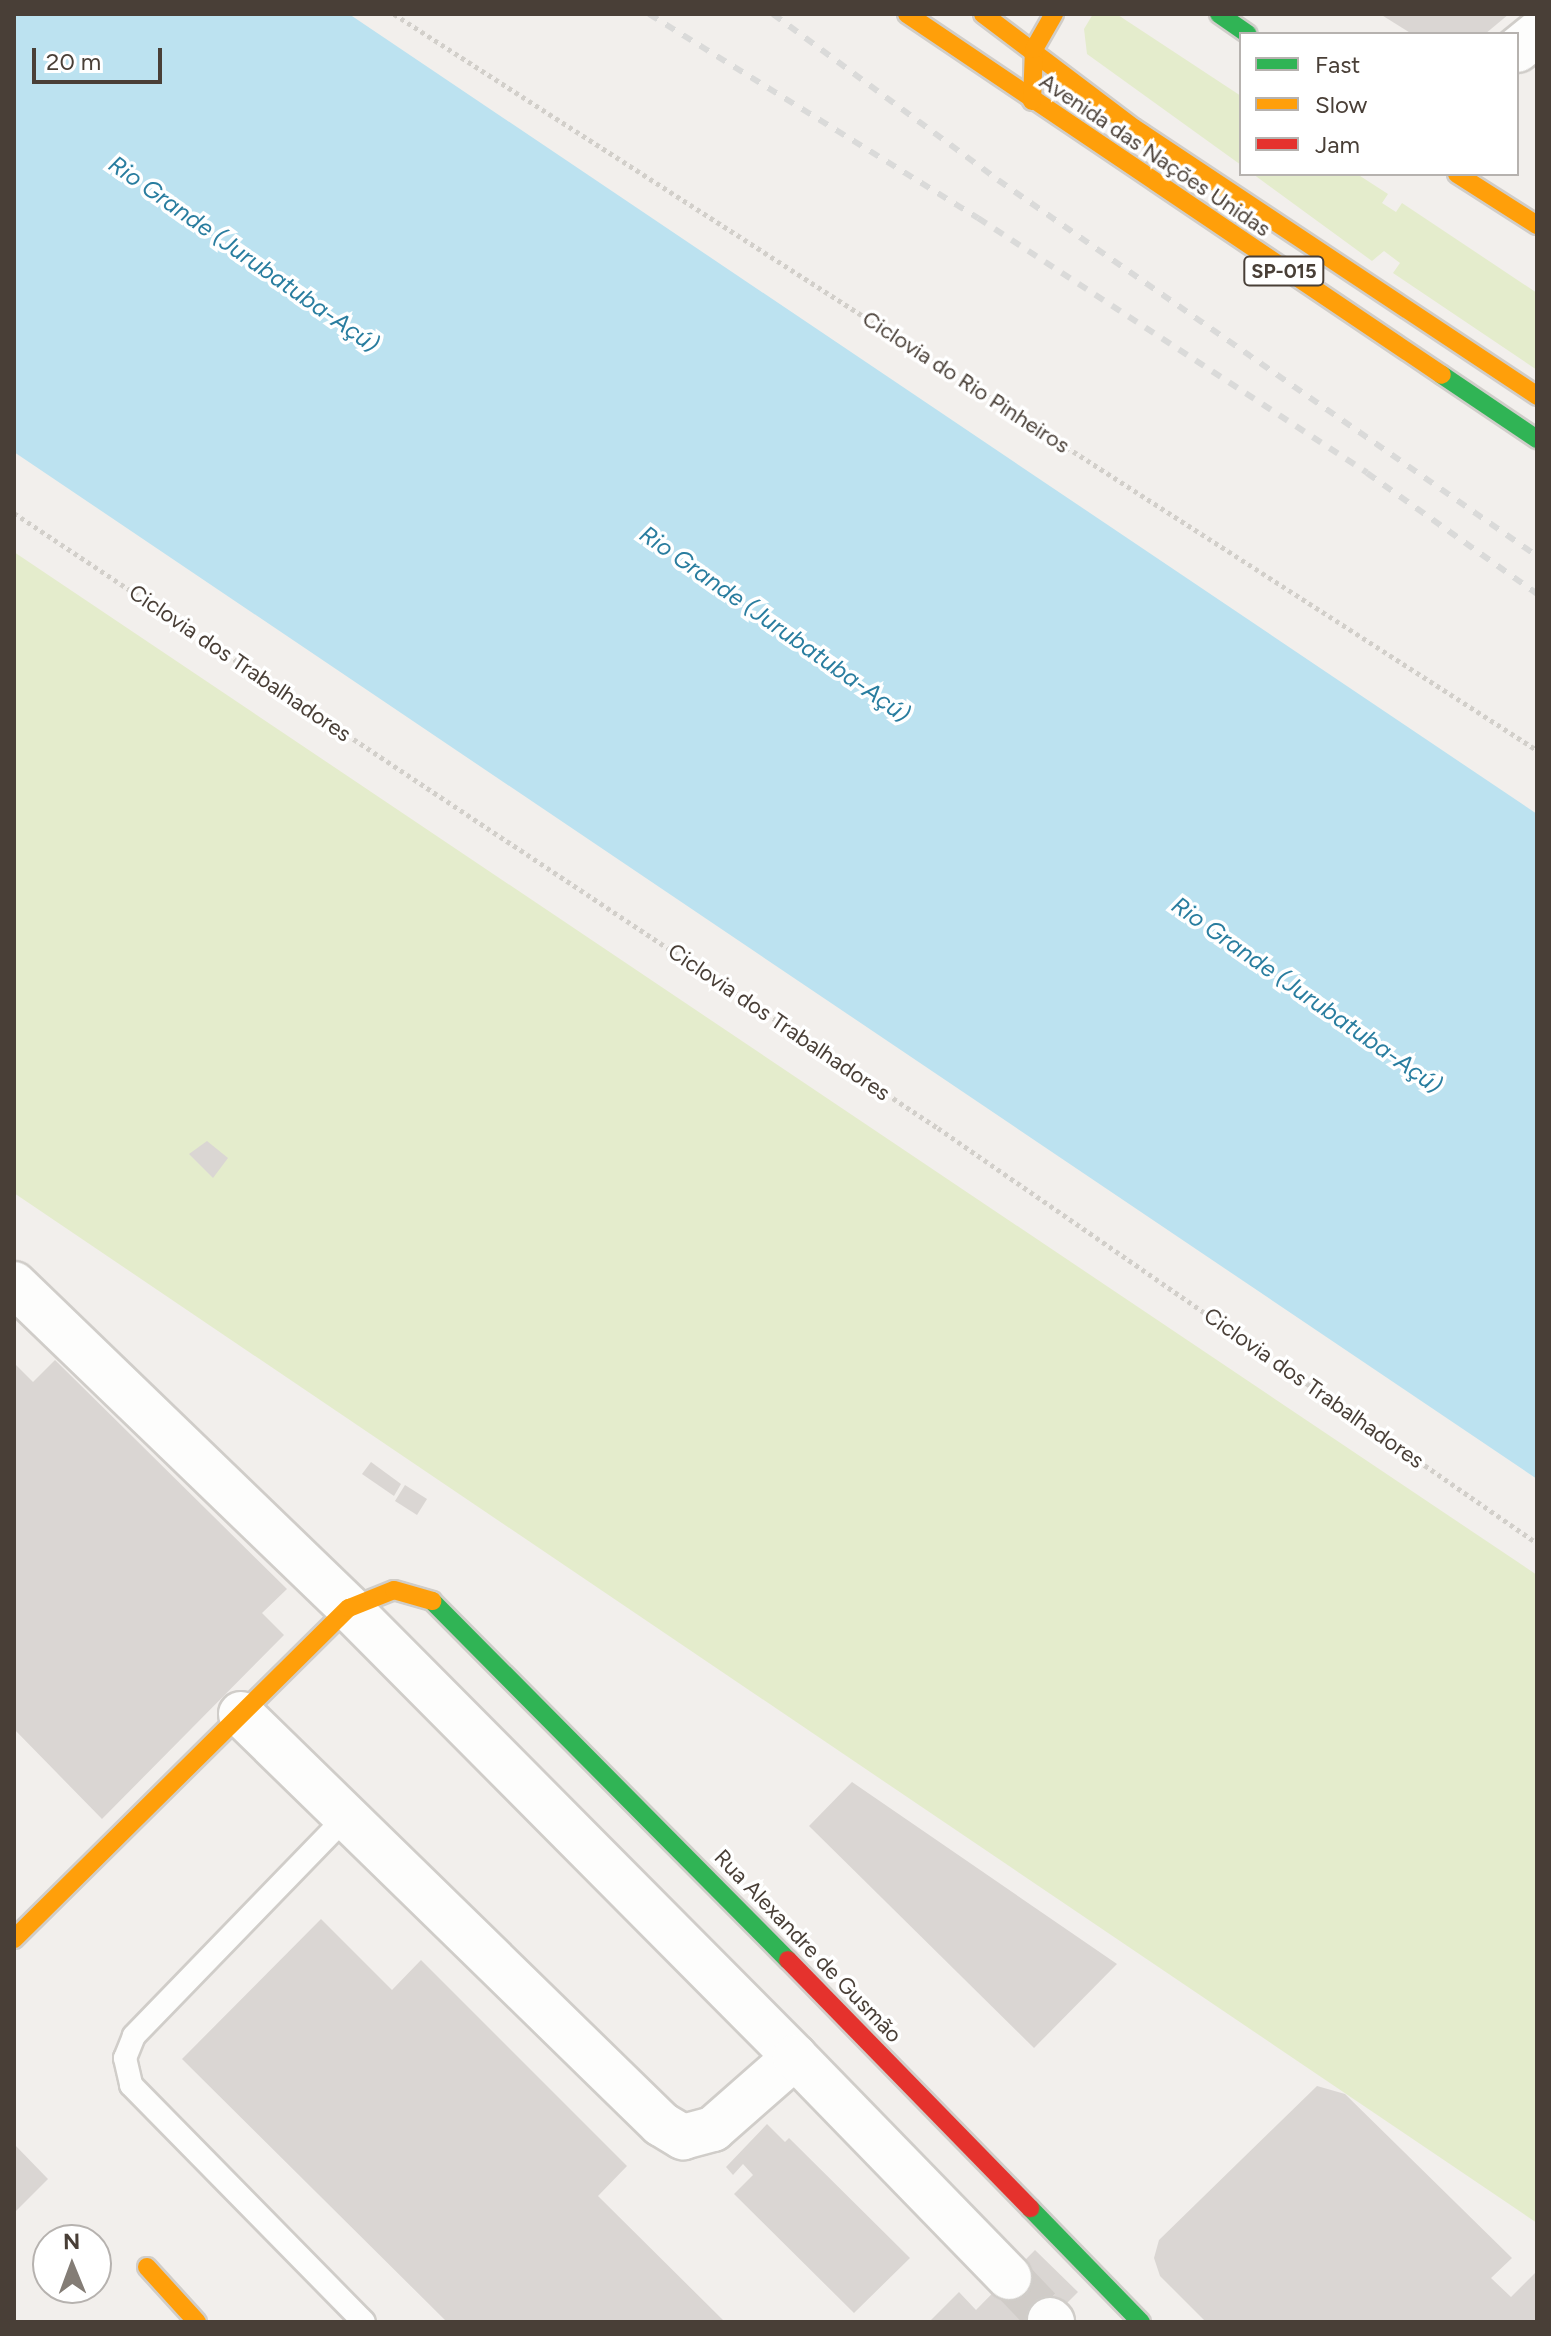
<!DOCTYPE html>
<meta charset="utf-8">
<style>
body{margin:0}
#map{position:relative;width:1551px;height:2336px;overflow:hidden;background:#f2efec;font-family:Figtree,sans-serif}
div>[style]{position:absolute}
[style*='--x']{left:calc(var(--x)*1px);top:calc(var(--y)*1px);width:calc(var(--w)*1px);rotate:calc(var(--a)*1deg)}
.green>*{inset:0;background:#e4eccc}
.water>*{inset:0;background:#bce2f0}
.building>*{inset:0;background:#dad6d3}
.street-tunnel>*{height:44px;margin-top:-22px;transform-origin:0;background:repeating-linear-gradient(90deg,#d0ccc8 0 44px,transparent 0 66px)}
.path>*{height:5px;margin-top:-2.5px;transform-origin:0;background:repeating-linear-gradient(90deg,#d2cfca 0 4px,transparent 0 8px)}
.roads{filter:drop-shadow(2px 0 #d0cdc9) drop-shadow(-2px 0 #d0cdc9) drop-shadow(0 2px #d0cdc9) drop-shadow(0 -2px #d0cdc9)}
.lane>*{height:22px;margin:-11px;padding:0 11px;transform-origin:11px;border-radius:11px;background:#fdfdfc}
.street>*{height:44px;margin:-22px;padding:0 22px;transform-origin:22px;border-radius:22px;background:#fdfdfc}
.fast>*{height:18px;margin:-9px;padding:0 9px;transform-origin:9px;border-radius:9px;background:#30b455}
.slow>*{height:18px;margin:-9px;padding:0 9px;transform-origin:9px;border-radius:9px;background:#ff9f0a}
.jam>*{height:18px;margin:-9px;padding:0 9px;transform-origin:9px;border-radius:9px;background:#e5322d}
.rail>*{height:6px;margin-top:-3px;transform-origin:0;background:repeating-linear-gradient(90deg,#dadad9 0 10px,transparent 0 20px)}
span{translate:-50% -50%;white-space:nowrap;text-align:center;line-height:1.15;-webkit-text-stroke:7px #fff;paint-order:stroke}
.shield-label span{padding:2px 6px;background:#fff;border:2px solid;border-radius:6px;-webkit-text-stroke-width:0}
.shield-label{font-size:20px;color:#493f37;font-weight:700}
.street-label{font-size:22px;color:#493f37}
.water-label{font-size:24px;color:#297d9f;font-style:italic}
.frame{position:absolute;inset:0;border:16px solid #493f37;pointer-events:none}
.legend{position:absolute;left:1239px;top:32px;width:280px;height:144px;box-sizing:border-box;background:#fff;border:2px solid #b6b2af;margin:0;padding:10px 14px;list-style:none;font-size:24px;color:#493f37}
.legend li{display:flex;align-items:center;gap:16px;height:40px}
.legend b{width:40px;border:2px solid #b6b2af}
.north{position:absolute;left:32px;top:2224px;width:80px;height:80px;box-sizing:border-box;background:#fff;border:2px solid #b6b2af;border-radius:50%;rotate:359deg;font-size:22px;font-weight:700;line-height:32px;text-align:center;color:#493f37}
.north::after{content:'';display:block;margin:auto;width:28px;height:36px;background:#847d76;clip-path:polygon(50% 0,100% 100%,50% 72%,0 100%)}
.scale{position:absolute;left:32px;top:48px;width:130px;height:36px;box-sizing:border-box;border:4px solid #493f37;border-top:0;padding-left:10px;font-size:24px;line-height:28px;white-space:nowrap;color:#493f37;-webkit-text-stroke:6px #fff;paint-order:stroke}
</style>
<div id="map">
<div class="green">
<i style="clip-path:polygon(1093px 14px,1118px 15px,1241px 96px,1241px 165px,1087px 54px,1084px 29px)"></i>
<i style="clip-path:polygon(1253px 174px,1357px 174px,1388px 194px,1382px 203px,1396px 212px,1402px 203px,1537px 293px,1537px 370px,1393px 273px,1400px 263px,1384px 251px,1372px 261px)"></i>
<i style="clip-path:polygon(14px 552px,1537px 1575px,1537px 2223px,14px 1193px)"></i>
</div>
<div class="water">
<i style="clip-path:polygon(14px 14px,349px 14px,1537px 814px,1537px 1479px,14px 452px)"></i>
</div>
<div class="building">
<i style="clip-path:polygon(1380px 14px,1509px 14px,1485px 34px,1412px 34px)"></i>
<i style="clip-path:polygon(207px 1141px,228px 1158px,213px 1178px,189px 1154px)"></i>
<i style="clip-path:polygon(55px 1360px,287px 1589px,262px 1613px,284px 1635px,102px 1819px,14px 1729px,14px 1363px,33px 1382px)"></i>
<i style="clip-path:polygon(371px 1462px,401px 1484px,394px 1496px,362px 1474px)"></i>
<i style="clip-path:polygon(405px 1485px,427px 1499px,417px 1515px,395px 1501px)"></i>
<i style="clip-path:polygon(852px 1782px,1117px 1964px,1034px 2048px,809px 1826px)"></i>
<i style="clip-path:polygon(321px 1919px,392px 1990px,421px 1960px,627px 2166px,598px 2196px,725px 2322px,447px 2322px,182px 2059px)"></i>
<i style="clip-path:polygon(1317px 2086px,1345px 2094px,1512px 2258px,1491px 2278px,1511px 2297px,1537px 2271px,1537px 2322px,1206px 2322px,1160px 2276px,1154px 2258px,1159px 2240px)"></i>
<i style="clip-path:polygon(767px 2124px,785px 2142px,789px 2138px,910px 2258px,854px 2313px,734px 2194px,753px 2175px,743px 2164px,733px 2175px,726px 2167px)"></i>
<i style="clip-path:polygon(14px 2144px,48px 2179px,14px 2213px)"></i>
<i style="clip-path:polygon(1035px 2250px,1078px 2292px,1048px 2322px,929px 2322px,959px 2292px,976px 2310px)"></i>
</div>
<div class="street-tunnel">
<i style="--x:1009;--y:2277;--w:59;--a:46.4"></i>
</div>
<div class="path">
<i style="--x:394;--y:14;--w:1359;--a:32.78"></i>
<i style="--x:14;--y:513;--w:1110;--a:33.65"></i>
<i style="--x:938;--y:1128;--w:729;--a:34.72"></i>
</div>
<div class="roads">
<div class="lane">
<i style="--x:346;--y:1817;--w:305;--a:134.1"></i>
<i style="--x:134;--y:2036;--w:24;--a:112"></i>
<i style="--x:125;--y:2058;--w:28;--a:77"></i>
<i style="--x:131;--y:2085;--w:332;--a:45.5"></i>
</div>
<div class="street">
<i style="--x:1517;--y:50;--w:26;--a:-39"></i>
<i style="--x:14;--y:1284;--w:466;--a:44"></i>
<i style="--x:349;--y:1608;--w:633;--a:45.19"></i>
<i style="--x:241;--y:1714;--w:587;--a:44.31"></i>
<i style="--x:661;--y:2124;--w:26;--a:31"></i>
<i style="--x:683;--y:2137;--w:31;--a:-15"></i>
<i style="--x:713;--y:2129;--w:109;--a:-41.3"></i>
<i style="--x:795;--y:2057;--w:307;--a:45.8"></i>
<i style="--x:1050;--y:2320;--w:3;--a:45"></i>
</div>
<div class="fast">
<i style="--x:1219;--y:14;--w:35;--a:35"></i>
<i style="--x:1442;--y:375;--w:115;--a:34"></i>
<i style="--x:432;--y:1601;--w:506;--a:45.24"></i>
<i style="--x:1030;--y:2208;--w:159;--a:45.8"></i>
</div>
<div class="slow">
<i style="--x:907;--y:14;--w:645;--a:34.01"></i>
<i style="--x:983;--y:14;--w:189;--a:37.1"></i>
<i style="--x:1134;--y:128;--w:484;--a:33.6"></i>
<i style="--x:1032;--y:101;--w:52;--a:-87.8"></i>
<i style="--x:1034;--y:49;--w:40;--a:-60.3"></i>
<i style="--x:1457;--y:174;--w:95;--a:32.5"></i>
<i style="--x:14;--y:1939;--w:471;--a:-44.7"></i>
<i style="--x:349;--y:1608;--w:48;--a:-21.8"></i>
<i style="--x:394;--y:1590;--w:40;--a:16"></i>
<i style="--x:147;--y:2267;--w:74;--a:47.7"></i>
</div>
<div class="jam">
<i style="--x:788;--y:1960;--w:347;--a:45.7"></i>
</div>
</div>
<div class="rail">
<i style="--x:649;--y:14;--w:387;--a:31.8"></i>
<i style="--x:978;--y:218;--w:465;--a:33.2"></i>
<i style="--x:1367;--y:473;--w:209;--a:35.4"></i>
<i style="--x:773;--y:14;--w:280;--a:36.4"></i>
<i style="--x:998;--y:180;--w:657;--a:34.9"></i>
</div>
<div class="shield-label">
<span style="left:1284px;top:271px">SP-015</span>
</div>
<div class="street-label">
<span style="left:1155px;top:155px;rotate:34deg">Avenida das Nações Unidas</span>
<span style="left:966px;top:382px;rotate:33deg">Ciclovia do Rio Pinheiros</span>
<span style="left:240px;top:663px;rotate:34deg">Ciclovia dos Trabalhadores</span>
<span style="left:779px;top:1022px;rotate:34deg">Ciclovia dos Trabalhadores</span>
<span style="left:1314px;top:1388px;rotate:35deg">Ciclovia dos Trabalhadores</span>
<span style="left:808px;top:1946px;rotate:46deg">Rua Alexandre de Gusmão</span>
</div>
<div class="water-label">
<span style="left:244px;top:254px;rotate:35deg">Rio Grande (Jurubatuba-Açú)</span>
<span style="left:775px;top:624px;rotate:35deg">Rio Grande (Jurubatuba-Açú)</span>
<span style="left:1307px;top:995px;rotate:35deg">Rio Grande (Jurubatuba-Açú)</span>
</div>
<div class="frame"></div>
<ul class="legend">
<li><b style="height:10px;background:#30b455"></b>Fast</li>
<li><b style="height:10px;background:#ff9f0a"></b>Slow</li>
<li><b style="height:10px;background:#e5322d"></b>Jam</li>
</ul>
<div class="north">N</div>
<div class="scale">20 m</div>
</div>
